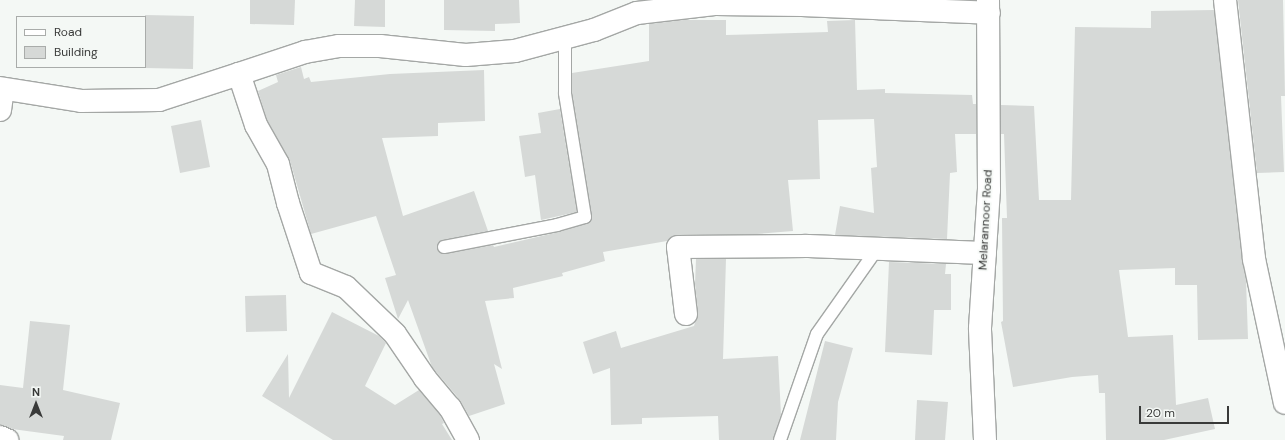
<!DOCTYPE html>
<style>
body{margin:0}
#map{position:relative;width:1285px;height:440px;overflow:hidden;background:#f4f8f5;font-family:"DM Sans",sans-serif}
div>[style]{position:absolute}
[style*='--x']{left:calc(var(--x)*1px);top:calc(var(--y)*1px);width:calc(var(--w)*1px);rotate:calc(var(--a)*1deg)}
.building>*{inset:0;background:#d6d9d7}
.roads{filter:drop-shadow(1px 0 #a4a7a5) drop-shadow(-1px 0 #a4a7a5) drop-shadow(0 1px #a4a7a5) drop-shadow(0 -1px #a4a7a5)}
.service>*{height:12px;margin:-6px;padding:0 6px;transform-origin:6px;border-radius:6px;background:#fff}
.minor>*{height:22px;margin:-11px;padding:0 11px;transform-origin:11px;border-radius:11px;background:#fff}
.tertiary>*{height:22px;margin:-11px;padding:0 11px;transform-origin:11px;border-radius:11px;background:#fff}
span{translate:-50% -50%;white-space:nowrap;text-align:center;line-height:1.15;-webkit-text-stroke:3px #f4f8f5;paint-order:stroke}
.street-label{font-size:12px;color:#393a39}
.legend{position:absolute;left:16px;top:16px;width:130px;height:52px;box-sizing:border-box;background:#f4f8f5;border:1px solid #a9acaa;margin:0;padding:5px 7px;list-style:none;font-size:12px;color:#393a39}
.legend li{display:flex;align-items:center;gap:8px;height:20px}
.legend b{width:20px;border:1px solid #a9acaa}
.north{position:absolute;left:16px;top:384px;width:40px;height:40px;-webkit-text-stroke:3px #f4f8f5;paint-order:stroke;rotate:0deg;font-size:11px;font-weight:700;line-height:16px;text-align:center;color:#393a39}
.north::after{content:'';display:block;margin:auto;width:14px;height:18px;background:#393a39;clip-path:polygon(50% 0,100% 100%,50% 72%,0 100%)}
.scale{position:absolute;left:1139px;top:406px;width:90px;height:18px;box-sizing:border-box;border:2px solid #393a39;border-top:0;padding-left:5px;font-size:12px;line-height:14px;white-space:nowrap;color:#393a39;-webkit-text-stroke:3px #f4f8f5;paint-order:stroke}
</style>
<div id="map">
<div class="building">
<i style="clip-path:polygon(250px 0,295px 0,294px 25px,250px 24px)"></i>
<i style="clip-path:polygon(355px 0,385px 0,385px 27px,354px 26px)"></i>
<i style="clip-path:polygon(444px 0,519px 0,520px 23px,495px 24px,495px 31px,444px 30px)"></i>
<i style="clip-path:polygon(1238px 0,1283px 0,1285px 96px,1281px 96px,1284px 172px,1257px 173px)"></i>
<i style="clip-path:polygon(1214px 10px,1242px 260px,1246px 280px,1248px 339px,1198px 340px,1197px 285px,1175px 285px,1175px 268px,1119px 270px,1128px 337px,1173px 335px,1176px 405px,1208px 398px,1215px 429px,1164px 440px,1106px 440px,1105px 393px,1099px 393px,1098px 375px,1072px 377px,1013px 387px,1001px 322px,1003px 321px,1002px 218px,1007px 218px,1004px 134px,1001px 134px,1001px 105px,1034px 106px,1039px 200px,1071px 200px,1075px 27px,1151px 28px,1151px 11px)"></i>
<i style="clip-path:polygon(145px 15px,194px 16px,193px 69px,145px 68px)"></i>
<i style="clip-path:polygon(683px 20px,726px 20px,726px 35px,828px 32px,827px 21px,855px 20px,857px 90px,885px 89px,885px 93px,972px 95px,973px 104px,976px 104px,976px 134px,955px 134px,957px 172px,950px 173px,947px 239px,835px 235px,840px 206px,874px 213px,871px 168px,877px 167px,874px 119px,818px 120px,820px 179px,788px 180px,793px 231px,757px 234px,677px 235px,672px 236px,667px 241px,603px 252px,605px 261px,562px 273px,563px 276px,513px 288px,514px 298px,485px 301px,502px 369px,494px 364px,505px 404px,469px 416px,460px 400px,432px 367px,408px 300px,398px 319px,385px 278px,396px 275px,376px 216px,311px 234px,290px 161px,267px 120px,258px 91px,278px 82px,276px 75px,301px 67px,304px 79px,309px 77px,311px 82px,390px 74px,484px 70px,485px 121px,438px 123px,438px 136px,382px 138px,403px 216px,474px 191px,488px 231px,442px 240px,437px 245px,439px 252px,445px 254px,493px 245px,494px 247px,559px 232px,590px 222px,592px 216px,572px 92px,572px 73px,649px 61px,649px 24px)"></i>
<i style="clip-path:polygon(560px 109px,577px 212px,541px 220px,535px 175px,525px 177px,519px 136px,541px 133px,538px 113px)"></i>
<i style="clip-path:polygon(201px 120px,210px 167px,180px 173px,171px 126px)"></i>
<i style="clip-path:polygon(696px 259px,726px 259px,723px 359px,778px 356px,781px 415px,773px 440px,719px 440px,718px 416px,642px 418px,642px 424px,611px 425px,610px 368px,593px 374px,583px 342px,616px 331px,621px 348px,694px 326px,698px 313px,695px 284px)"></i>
<i style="clip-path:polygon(889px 262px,946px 264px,945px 274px,951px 274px,951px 310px,934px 310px,932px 355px,885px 352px)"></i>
<i style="clip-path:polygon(286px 295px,287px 331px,246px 332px,245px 296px)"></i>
<i style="clip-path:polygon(332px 312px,379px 336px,386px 343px,365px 386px,395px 405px,419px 390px,440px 415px,444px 423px,442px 424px,452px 440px,333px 440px,262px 396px,288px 354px,289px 398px)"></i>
<i style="clip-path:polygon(30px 321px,70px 325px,63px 390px,120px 403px,111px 440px,63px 440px,64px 436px,12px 429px,0 425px,0 385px,23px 388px)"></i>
<i style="clip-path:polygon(825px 341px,853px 348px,838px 402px,836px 440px,800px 440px)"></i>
<i style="clip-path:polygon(917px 400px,948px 402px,945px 440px,915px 440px)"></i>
</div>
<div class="roads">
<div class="service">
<i style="--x:444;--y:247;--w:115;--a:-11"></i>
<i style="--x:557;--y:225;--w:29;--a:-16"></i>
<i style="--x:585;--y:217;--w:126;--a:-99.2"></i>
<i style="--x:565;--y:93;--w:55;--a:-90"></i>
<i style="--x:780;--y:440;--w:112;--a:-70.8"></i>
<i style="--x:817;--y:334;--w:104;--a:-54.8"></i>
</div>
<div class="minor">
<i style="--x:1225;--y:0;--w:261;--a:83.6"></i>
<i style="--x:1254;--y:259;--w:147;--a:77.9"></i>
<i style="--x:0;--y:88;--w:82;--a:9.1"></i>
<i style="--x:81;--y:101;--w:78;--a:-0.7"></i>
<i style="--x:159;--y:100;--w:84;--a:-18"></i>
<i style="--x:0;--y:110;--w:21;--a:-82"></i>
<i style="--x:686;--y:314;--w:67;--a:-96.8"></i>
<i style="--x:678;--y:247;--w:129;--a:-0.4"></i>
<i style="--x:807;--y:246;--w:178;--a:2.3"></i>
<i style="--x:0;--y:437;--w:8;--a:23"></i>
<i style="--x:468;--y:440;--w:37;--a:-119"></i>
<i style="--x:450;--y:408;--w:39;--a:-130"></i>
<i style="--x:425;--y:378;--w:53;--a:-124.3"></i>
<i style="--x:395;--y:334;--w:68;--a:-136.2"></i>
<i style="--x:346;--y:287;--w:38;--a:-158"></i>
<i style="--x:311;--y:273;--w:74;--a:-108.2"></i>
<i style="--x:288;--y:203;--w:40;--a:-104.4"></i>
<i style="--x:278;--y:164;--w:45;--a:-119.4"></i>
<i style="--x:256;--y:125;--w:54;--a:-108.4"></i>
<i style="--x:239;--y:74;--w:70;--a:-18.4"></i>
<i style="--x:305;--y:52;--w:35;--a:-10"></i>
<i style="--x:339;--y:46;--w:41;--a:0"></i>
<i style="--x:380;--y:46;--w:86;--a:6"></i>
<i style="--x:466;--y:55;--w:49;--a:-4.7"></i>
<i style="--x:515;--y:51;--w:82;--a:-14.9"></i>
<i style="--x:594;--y:30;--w:46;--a:-21.6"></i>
<i style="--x:637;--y:13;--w:80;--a:-6.5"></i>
<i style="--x:716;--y:4;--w:86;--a:0.7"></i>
<i style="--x:802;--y:5;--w:187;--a:2.4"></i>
</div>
<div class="tertiary">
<i style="--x:985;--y:440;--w:112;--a:-92.6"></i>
<i style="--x:980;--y:328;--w:138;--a:-86.3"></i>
<i style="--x:989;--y:190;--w:190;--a:-90.3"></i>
</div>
</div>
<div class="street-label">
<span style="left:986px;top:220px;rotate:-87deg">Melarannoor Road</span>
</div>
<ul class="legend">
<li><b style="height:5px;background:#fff"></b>Road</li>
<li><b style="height:11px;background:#d6d9d7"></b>Building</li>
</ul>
<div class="north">N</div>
<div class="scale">20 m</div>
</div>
